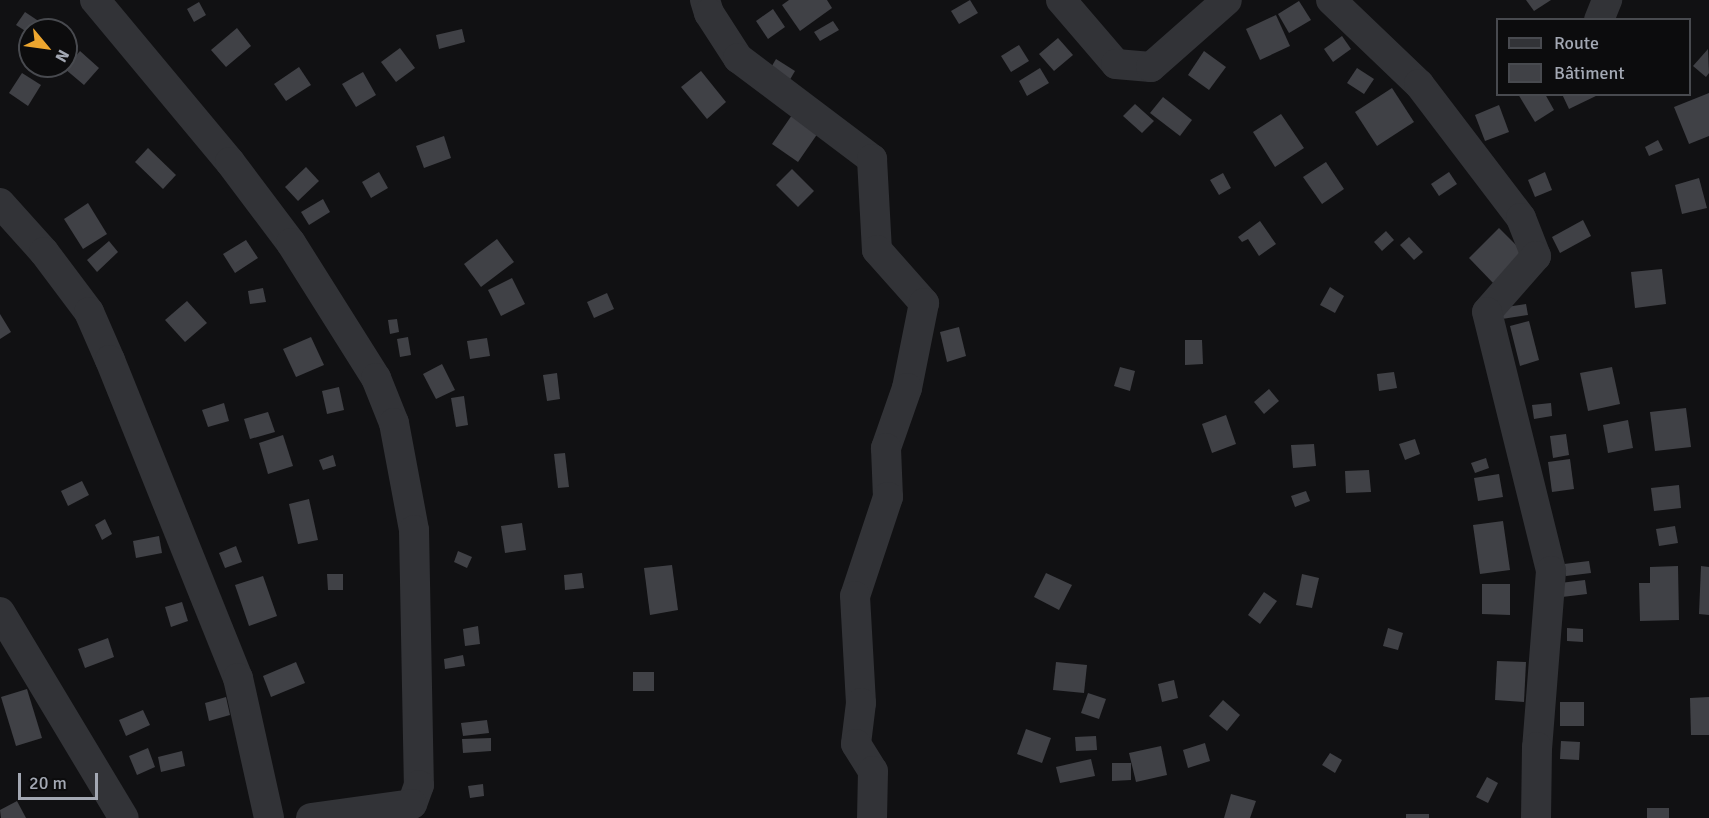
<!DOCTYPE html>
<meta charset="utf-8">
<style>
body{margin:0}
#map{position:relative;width:1709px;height:818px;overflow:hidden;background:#111113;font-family:Signika,sans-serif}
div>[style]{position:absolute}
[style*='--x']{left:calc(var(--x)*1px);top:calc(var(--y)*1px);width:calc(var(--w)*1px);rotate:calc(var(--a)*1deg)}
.building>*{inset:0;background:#404146}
.minor>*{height:30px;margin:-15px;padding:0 15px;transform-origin:15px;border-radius:15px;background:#323337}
span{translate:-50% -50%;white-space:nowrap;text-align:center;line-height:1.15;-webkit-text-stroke:6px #0c0c0d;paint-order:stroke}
.legend{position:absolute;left:1496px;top:18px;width:195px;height:78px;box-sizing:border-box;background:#0c0c0d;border:2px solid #484a4f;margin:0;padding:8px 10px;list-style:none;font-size:18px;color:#a3a8b3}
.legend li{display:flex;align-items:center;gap:12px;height:30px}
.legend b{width:30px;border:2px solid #484a4f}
.north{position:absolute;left:18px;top:18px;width:60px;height:60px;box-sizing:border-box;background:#0c0c0d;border:2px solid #484a4f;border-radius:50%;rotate:119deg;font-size:16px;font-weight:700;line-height:24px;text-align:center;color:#a3a8b3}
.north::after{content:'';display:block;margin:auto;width:21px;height:27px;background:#eda62f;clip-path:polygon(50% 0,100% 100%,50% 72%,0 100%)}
.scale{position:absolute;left:18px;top:773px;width:80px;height:27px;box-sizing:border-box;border:3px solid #a3a8b3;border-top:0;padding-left:8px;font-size:18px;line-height:21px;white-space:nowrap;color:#a3a8b3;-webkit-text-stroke:4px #0c0c0d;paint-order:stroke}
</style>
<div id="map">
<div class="building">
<i style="clip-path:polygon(789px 0,827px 0,832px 8px,800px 31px,782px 5px)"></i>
<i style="clip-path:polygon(970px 0,978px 13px,959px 24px,951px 11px)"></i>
<i style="clip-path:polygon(1526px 0,1551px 0,1534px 11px)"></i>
<i style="clip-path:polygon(1299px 1px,1311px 20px,1289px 33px,1278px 14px)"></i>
<i style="clip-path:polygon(199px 2px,206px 15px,194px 22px,187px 9px)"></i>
<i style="clip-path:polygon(773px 9px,785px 27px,768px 39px,756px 21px)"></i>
<i style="clip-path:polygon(25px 12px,40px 22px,30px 34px,16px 25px)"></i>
<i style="clip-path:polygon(1276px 15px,1290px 46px,1260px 60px,1246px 29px)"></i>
<i style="clip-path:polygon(833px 21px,839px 30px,820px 41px,814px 32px)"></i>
<i style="clip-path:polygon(237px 28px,251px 46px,226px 67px,211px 50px)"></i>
<i style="clip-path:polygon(462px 29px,465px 42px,439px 49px,436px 35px)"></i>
<i style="clip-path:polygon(1342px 36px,1351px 49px,1333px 62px,1324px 49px)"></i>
<i style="clip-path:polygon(1058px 38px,1073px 55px,1054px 71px,1039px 54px)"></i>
<i style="clip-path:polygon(1019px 45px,1029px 61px,1011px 72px,1001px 56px)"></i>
<i style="clip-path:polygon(400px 48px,415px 68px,396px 82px,381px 62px)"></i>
<i style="clip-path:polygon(1708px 49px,1709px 73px,1706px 77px,1693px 66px)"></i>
<i style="clip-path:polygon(80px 51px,99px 68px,84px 85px,65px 69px)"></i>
<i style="clip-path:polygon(1204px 51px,1226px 67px,1209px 90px,1188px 75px)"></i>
<i style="clip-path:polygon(776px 59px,795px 71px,785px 88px,766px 76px)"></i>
<i style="clip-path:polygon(299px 67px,311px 85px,286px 101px,274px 84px)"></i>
<i style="clip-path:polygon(1040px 68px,1049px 83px,1027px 96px,1019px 81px)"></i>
<i style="clip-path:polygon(1357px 68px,1374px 79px,1364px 94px,1347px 83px)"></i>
<i style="clip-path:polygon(701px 71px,726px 102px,707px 119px,681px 87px)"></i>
<i style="clip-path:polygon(363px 72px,376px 95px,356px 107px,342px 84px)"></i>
<i style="clip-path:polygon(22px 73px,41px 85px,28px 106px,9px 93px)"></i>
<i style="clip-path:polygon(1392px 88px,1414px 122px,1377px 146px,1355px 112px)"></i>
<i style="clip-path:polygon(1709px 93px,1709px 136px,1689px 144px,1674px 107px)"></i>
<i style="clip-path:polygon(1518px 94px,1545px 94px,1554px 110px,1535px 122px)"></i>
<i style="clip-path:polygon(1562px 94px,1600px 94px,1569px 109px)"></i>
<i style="clip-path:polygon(1163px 97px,1192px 120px,1180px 136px,1150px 113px)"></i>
<i style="clip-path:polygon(1135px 104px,1154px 121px,1142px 133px,1123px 116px)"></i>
<i style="clip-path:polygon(1499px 105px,1509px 132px,1485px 141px,1475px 115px)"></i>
<i style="clip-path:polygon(1281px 114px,1304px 148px,1275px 167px,1253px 132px)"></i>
<i style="clip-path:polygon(792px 115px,818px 133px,798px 162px,772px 144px)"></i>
<i style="clip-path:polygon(444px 136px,451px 158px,424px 168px,416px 146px)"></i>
<i style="clip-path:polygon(1658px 140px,1663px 150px,1649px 156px,1645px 147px)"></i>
<i style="clip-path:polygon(148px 148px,176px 175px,163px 189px,135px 162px)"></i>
<i style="clip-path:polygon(1326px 162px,1344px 189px,1322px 204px,1303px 177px)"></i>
<i style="clip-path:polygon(306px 167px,319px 181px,298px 201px,285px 187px)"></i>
<i style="clip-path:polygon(792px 169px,814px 191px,798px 207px,776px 185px)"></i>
<i style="clip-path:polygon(379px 172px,388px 188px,371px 198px,362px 182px)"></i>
<i style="clip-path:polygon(1449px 172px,1457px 184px,1439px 196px,1431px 184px)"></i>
<i style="clip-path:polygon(1545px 172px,1552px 190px,1535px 197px,1528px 180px)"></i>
<i style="clip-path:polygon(1223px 173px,1231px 188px,1219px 195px,1210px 180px)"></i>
<i style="clip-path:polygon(1699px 178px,1707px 208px,1682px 214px,1675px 185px)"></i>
<i style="clip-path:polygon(323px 199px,330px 212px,309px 225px,301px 212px)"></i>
<i style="clip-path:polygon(88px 203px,107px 234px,83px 249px,64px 219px)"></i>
<i style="clip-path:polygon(1583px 220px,1591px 236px,1560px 253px,1552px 237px)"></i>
<i style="clip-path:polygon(1260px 221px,1276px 244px,1259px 256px,1248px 239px,1242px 242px,1238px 237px)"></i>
<i style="clip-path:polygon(1499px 228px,1525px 254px,1495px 285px,1469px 258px)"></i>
<i style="clip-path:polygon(1386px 231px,1394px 240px,1382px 251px,1374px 242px)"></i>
<i style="clip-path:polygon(1409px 237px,1423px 252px,1414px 260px,1400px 245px)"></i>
<i style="clip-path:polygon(497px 239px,514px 262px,481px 287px,464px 264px)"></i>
<i style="clip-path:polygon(246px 240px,258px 258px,235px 273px,223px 254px)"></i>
<i style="clip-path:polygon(109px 241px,118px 252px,97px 272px,87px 260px)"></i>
<i style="clip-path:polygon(1662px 269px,1666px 304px,1635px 308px,1631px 272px)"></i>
<i style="clip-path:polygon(512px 278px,525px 304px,501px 316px,488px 290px)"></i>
<i style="clip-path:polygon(1330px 287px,1344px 296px,1335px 313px,1320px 305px)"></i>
<i style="clip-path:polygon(263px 288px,266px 302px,250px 304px,248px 291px)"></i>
<i style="clip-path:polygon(607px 293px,614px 309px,594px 318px,587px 302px)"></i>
<i style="clip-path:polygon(187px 301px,207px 323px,185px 342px,165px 320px)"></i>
<i style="clip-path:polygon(1526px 304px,1528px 315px,1502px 319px,1500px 308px)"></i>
<i style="clip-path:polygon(0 314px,11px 332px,0 339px)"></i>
<i style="clip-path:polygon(397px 319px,399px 332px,390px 334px,388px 320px)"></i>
<i style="clip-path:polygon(1529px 321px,1539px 360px,1520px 366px,1510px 326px)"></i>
<i style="clip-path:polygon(959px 327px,966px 356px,947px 362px,940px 332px)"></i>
<i style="clip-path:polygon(311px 337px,324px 365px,296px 377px,283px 349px)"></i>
<i style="clip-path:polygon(408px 337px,411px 355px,400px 357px,397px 339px)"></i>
<i style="clip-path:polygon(487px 338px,490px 356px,470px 359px,467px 341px)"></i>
<i style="clip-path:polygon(1185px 340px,1202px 340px,1203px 364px,1185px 365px)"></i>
<i style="clip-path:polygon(442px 364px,455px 390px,436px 399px,423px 374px)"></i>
<i style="clip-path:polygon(1120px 367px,1135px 371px,1130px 391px,1114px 386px)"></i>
<i style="clip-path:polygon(1612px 367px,1620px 404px,1588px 411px,1580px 373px)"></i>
<i style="clip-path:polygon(1394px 372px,1397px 388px,1379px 391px,1377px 374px)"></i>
<i style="clip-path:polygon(557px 373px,560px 399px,547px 401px,543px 375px)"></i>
<i style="clip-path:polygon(339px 387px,344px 410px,327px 414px,322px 391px)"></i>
<i style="clip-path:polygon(1269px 389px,1279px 401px,1264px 414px,1254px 402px)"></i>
<i style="clip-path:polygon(464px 396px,468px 425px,456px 427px,451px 398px)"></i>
<i style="clip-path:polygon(224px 403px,229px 421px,208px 427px,202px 410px)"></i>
<i style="clip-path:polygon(1551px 403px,1552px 416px,1534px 419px,1532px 405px)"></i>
<i style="clip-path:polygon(1686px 408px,1691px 447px,1655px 451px,1650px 412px)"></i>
<i style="clip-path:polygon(268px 412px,275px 432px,250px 439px,244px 419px)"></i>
<i style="clip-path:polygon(1226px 415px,1236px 444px,1212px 453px,1202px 424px)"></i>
<i style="clip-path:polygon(1628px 420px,1633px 448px,1608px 453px,1603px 425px)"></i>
<i style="clip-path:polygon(1566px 434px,1569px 455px,1553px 458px,1550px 436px)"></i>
<i style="clip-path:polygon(283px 435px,293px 466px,268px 474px,259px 443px)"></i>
<i style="clip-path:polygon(1415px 439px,1420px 454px,1405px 460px,1399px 444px)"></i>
<i style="clip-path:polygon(1314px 444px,1316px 466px,1293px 468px,1291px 445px)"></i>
<i style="clip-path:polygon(565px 453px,569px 487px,558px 488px,554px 454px)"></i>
<i style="clip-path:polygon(333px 455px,336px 466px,323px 470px,319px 460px)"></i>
<i style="clip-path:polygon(1486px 458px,1489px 468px,1475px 473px,1471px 463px)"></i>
<i style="clip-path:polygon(1570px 459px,1574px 489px,1552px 492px,1548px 462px)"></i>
<i style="clip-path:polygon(1369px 470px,1371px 492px,1346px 493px,1345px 471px)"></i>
<i style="clip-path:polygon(1499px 474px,1503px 497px,1478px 501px,1474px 478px)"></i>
<i style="clip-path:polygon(82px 481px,89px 495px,68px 506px,61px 491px)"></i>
<i style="clip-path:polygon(1679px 485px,1681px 508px,1654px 511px,1651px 488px)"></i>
<i style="clip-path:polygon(1306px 491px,1310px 501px,1295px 507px,1291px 496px)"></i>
<i style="clip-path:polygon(309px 499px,318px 540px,298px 544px,289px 504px)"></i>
<i style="clip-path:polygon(105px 519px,112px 534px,102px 540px,95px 525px)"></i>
<i style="clip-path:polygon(1503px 521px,1510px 570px,1480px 574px,1473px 525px)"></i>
<i style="clip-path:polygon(522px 523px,526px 550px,505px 553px,501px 526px)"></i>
<i style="clip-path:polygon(1675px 526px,1678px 543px,1659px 546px,1656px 529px)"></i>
<i style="clip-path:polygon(159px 536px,162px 553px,136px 558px,133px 541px)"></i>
<i style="clip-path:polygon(236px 546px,242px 562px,225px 568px,219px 553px)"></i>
<i style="clip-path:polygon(458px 551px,472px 557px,467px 568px,454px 562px)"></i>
<i style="clip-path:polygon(1589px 561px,1591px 573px,1566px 576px,1564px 564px)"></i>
<i style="clip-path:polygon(672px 565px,678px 610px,650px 615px,644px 568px)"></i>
<i style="clip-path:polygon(1678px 566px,1679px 620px,1640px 621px,1639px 583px,1650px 583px,1650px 567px)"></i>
<i style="clip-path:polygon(1701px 566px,1709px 567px,1709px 615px,1699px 614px)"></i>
<i style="clip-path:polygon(582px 573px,584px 588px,565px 590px,564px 575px)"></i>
<i style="clip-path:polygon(1046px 573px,1072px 585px,1059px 610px,1034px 597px)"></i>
<i style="clip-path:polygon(327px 574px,343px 574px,343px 590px,328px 590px)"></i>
<i style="clip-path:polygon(1302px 574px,1319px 578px,1312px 608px,1296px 605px)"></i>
<i style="clip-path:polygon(263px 576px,277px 616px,249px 626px,235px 585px)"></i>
<i style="clip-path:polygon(1585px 580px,1587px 594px,1562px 597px,1560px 583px)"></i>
<i style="clip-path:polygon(1482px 584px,1510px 584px,1510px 615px,1482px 614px)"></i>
<i style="clip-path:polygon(1264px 592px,1277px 601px,1260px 624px,1248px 615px)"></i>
<i style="clip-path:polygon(182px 602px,188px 621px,171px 627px,165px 607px)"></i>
<i style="clip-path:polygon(478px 626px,480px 644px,465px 646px,463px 629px)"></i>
<i style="clip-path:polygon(1388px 628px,1403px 633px,1398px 650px,1383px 646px)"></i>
<i style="clip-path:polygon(1567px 628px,1583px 629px,1583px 642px,1567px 641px)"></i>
<i style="clip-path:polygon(108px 638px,114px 657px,85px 668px,78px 649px)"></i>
<i style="clip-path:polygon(463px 655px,465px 666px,445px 669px,444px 659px)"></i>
<i style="clip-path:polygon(1497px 661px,1526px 662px,1524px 702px,1495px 700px)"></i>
<i style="clip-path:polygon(296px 662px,305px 683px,271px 697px,263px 676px)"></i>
<i style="clip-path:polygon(1056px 662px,1087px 665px,1084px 693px,1053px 690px)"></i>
<i style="clip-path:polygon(633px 672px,654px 672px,654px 691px,633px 691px)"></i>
<i style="clip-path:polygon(1174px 680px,1178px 698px,1162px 702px,1158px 684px)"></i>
<i style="clip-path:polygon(27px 689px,42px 738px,16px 746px,1px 697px)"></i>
<i style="clip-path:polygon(1088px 693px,1106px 699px,1099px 719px,1081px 713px)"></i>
<i style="clip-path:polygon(226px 697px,230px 715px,209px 721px,205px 703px)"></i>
<i style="clip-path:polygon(1709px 697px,1709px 735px,1691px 735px,1690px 698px)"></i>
<i style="clip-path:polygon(1223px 700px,1240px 715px,1227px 731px,1209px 716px)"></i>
<i style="clip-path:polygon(1560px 702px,1584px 702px,1584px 726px,1560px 726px)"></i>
<i style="clip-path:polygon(143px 710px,150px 725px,126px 736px,119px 720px)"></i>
<i style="clip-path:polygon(487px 720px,489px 733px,463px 736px,461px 723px)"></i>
<i style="clip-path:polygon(1026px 729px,1051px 738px,1042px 763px,1017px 754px)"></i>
<i style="clip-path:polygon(1096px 736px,1097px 750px,1076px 751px,1075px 737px)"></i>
<i style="clip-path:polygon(491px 738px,491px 751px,463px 753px,462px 739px)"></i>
<i style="clip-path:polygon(1561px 741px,1580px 742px,1579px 760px,1560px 759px)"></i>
<i style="clip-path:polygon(1205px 743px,1210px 761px,1188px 768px,1183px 750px)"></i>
<i style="clip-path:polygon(1161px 746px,1167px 775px,1136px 782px,1129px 753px)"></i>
<i style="clip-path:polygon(148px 748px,155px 767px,137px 775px,129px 756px)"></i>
<i style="clip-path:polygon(182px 751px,185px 766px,161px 772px,158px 757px)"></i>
<i style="clip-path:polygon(1330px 753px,1342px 760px,1335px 773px,1322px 765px)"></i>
<i style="clip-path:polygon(1091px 759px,1095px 776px,1060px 783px,1056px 767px)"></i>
<i style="clip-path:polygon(1112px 763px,1131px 763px,1131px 780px,1112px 781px)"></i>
<i style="clip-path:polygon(1487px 777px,1498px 783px,1488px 803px,1476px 797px)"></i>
<i style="clip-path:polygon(483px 784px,484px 796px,470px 798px,468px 786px)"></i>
<i style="clip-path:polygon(1231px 794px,1256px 801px,1250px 818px,1224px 818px)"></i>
<i style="clip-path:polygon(17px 801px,26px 818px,1px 818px,0 810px)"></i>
<i style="clip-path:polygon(1647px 808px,1669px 808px,1669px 818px,1647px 818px)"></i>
<i style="clip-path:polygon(1406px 814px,1429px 814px,1429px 818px,1406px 818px)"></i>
</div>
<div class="minor">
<i style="--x:95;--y:0;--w:211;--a:50.2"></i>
<i style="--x:230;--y:162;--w:101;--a:53"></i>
<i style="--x:291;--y:243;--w:160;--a:57.8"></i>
<i style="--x:376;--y:378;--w:48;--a:68.2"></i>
<i style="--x:394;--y:423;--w:109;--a:79.4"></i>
<i style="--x:414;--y:530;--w:255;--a:88.9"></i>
<i style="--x:419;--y:785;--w:20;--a:110"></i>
<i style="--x:412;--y:804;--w:102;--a:172.1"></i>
<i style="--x:705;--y:0;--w:14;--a:73"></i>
<i style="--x:709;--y:13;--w:54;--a:57.2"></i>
<i style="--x:738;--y:58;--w:168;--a:37"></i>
<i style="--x:872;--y:159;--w:91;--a:86.9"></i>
<i style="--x:877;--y:250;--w:71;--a:48.4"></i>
<i style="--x:924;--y:303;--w:87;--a:101.3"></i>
<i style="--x:907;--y:388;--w:64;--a:109.3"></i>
<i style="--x:886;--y:448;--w:49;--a:87.7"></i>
<i style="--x:888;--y:497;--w:104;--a:108.4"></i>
<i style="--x:855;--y:596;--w:107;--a:86.8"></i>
<i style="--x:861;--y:703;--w:41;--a:97"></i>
<i style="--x:856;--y:744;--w:32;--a:58"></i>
<i style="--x:873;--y:771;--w:47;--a:91.2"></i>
<i style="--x:1061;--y:0;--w:84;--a:49.3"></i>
<i style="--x:1116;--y:64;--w:35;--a:5"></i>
<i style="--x:1151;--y:67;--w:101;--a:-41.4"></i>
<i style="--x:1331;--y:0;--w:122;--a:43.7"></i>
<i style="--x:1419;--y:84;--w:168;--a:52.7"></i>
<i style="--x:1521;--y:218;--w:41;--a:68.5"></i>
<i style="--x:1536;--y:256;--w:74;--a:131.2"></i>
<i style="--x:1487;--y:312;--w:267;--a:76.1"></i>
<i style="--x:1551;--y:571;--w:177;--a:94.5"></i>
<i style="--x:1537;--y:747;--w:71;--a:90.8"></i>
<i style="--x:1599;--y:20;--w:22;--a:-68"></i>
<i style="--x:0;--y:203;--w:66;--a:48.1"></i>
<i style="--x:44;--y:252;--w:75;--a:53.1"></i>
<i style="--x:89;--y:312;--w:52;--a:66.4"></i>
<i style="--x:110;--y:360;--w:343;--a:68.1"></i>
<i style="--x:238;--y:678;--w:143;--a:77.5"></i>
<i style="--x:0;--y:612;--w:240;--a:59"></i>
</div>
<ul class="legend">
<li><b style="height:8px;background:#323337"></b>Route</li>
<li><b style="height:16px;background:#404146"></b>Bâtiment</li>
</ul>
<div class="north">N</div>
<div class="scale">20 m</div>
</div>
